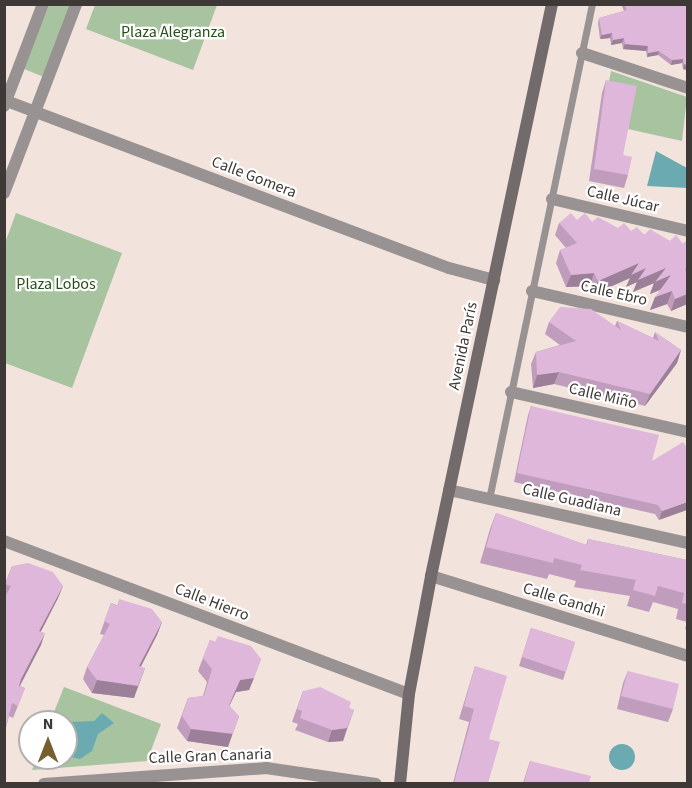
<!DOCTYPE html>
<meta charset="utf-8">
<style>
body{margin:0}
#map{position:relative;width:692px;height:788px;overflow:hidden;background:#f2e3dd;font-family:"Source Sans 3",sans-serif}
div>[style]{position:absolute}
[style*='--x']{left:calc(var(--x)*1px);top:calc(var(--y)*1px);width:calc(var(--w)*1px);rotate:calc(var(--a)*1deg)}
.green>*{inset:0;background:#a7c39f}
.water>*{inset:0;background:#6baab0}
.round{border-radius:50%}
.lane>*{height:7px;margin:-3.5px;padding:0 3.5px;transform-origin:3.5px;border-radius:3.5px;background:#999293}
.street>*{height:12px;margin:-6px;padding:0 6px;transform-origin:6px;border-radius:6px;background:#999293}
.secondary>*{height:12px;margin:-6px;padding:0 6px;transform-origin:6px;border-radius:6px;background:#736a6b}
.wall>*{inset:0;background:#c09dbc}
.shaded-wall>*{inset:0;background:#9c8099}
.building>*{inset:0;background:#dfb7db}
span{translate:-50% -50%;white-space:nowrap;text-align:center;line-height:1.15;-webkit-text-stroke:4.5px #fff;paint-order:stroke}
.park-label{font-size:16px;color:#274f18}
.street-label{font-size:16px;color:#3e3936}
.frame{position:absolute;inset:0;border:6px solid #3e3936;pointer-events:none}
.north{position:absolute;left:18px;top:710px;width:60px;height:60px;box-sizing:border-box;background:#fff;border:2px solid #b2b0af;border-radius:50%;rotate:0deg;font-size:16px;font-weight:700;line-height:24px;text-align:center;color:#3e3936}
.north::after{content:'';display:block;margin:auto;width:21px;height:27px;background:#765e2f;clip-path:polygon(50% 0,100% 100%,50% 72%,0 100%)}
</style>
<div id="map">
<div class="green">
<i style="clip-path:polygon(49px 5px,72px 5px,44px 77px,24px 69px)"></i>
<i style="clip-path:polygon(95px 5px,95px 4px,217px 5px,193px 70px,86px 29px)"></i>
<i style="clip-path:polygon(611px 71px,687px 97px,682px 141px,628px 129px,634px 96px,607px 91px)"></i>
<i style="clip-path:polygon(16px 213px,122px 253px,72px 388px,5px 363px,5px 243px)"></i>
<i style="clip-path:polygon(64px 687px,161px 724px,147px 761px,32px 770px,37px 758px,66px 758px,66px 722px,50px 722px)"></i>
</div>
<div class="water">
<i style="clip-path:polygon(656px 151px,687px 168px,687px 188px,647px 186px)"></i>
<i style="clip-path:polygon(102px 713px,114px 723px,98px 734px,92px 751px,80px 759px,66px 756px,68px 722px,94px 721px)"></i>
<i class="round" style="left:609px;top:744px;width:26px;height:26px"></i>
</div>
<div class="lane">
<i style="--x:489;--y:499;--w:506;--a:-78.25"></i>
</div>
<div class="street">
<i style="--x:582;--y:53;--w:112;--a:18.3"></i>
<i style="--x:4;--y:100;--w:476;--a:20.7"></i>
<i style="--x:449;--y:268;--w:47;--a:14.9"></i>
<i style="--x:4;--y:106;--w:109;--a:-69.1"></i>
<i style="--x:4;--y:193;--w:202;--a:-69.1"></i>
<i style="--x:552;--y:199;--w:140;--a:13.2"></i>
<i style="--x:532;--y:291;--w:160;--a:13"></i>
<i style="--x:511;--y:392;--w:181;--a:12.7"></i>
<i style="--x:449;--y:490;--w:245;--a:12.5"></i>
<i style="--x:4;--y:541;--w:433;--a:20.7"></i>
<i style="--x:431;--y:576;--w:269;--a:17.3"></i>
<i style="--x:44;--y:784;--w:223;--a:-4.1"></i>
<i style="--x:266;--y:768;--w:111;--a:8.3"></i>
</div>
<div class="secondary">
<i style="--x:400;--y:784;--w:90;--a:-84.3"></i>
<i style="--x:409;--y:694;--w:120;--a:-79.4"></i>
<i style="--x:431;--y:576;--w:585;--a:-78.06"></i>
</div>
<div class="wall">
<i style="clip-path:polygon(621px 4px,687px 4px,687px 70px,683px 69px,682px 63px,671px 65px,658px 55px,647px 57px,646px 51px,623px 49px,622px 43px,611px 45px,610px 38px,600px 39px,598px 23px,599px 18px,624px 11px)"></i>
<i style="clip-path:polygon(606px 80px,628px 175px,624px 188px,589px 181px,602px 93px)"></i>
<i style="clip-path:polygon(577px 220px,592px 222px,683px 244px,687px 240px,687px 304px,671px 311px,667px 304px,650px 310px,660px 290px,650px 294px,654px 283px,633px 292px,637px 282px,626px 287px,630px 278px,594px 294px,590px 286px,566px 287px,556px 263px,560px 250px,566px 248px,555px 235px,559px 223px)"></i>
<i style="clip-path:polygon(617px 321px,653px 338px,655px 332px,681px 350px,677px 363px,645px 406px,554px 384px,533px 388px,531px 364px,536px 352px,560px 345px,545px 334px,549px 322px,615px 326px)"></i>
<i style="clip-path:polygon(531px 406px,652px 461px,687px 448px,659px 520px,655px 514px,514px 482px,528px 415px)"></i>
<i style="clip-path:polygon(496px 513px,586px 545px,588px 539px,687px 560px,687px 630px,685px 629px,687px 622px,676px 619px,678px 609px,653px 602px,649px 612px,627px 606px,630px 596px,574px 587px,576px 581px,549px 574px,547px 579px,480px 563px,490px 529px)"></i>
<i style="clip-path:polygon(12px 566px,63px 586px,58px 598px,41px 631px,41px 645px,20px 686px,25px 688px,13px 718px,9px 716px,4px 735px,4px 586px)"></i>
<i style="clip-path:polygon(111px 603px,162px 622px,157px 635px,141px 666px,134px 698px,92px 693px,83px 679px,87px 667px,104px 635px,100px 634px)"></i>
<i style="clip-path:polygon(531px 628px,575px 642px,563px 680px,519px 666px)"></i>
<i style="clip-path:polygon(210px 640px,261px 659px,249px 690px,236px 692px,229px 706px,228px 747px,187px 741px,177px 728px,188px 698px,203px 696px,207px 682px,198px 671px)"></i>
<i style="clip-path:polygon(475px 666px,489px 739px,488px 783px,453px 783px,469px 722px,459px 719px)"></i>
<i style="clip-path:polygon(628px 671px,673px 709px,668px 722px,617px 709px,623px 683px)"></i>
<i style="clip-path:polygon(303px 691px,354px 710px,343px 741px,328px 742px,295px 730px,298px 724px,292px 722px)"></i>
<i style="clip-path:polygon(530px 761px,589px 783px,523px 783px)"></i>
</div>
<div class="shaded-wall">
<i style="clip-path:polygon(612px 33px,610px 38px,600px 39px,602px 35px)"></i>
<i style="clip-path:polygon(624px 38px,622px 43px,611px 45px,613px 40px)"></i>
<i style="clip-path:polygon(625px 44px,648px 46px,646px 51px,623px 49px)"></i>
<i style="clip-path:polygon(659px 51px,658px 55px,647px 57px,648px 53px)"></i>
<i style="clip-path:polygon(683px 59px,682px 63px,671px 65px,672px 60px)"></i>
<i style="clip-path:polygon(684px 64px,687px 65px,687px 70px,683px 69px)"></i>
<i style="clip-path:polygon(639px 263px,646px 268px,666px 268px,671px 275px,667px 287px,650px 294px,654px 283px,633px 292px,637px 282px,626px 287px,630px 278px,594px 294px,598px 281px)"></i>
<i style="clip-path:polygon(594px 273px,590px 286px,566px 287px,571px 275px)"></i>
<i style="clip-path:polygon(672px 291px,667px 304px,650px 310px,655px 297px)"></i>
<i style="clip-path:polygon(687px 294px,687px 304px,671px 311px,675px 299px)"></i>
<i style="clip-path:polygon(681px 350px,677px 363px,645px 406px,650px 394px)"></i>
<i style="clip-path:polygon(559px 372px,554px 384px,533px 388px,537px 375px)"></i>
<i style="clip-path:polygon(687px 502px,687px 510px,659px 520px,662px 511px)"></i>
<i style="clip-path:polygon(63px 586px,58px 598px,35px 643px,39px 631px)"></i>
<i style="clip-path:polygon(162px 622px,157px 635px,135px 678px,139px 666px)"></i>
<i style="clip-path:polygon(45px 633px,41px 645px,17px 691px,21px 679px)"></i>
<i style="clip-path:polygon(145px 668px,134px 698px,92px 693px,97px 680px)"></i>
<i style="clip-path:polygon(254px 678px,249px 690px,236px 692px,224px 717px,240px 680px)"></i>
<i style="clip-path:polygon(239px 716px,228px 747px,187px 741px,191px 729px)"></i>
<i style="clip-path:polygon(347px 728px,343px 741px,328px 742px,332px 730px)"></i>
</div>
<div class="building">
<i style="clip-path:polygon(624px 4px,684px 4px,686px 7px,686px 4px,687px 4px,687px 65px,684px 64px,683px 59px,672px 60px,659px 51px,648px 53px,648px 46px,625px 44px,624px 38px,613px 40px,612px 33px,602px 35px,599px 18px,627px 10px)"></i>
<i style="clip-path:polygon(606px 80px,637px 86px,623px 155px,632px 157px,628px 175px,594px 169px)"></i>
<i style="clip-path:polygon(571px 213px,577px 220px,585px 213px,592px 222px,598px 217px,618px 228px,624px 223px,631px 231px,637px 227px,644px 235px,650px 229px,670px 241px,676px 235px,683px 244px,687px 240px,687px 267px,685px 269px,687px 274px,687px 294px,675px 299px,672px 291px,655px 297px,671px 275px,655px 282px,666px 268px,638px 280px,646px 268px,631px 275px,639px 263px,598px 281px,594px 273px,571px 275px,560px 250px,577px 243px,559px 223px)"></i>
<i style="clip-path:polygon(560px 307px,591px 309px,621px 330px,617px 321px,659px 341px,655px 332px,681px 350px,650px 394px,559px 372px,537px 375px,536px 352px,576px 341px,549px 322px)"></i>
<i style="clip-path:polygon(531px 406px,659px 435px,652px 461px,683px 442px,687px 448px,687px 502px,662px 511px,658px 505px,517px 473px)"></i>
<i style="clip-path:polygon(496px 513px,587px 545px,588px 539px,687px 560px,687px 604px,682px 603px,684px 593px,658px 586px,655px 596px,633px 590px,636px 580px,580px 570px,582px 565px,554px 558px,553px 563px,486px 547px)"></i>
<i style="clip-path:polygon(28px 563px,53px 572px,63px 586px,39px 631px,45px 633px,21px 679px,19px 686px,25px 688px,18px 706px,12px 703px,4px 735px,4px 599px,11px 586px,5px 584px,12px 566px)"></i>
<i style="clip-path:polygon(119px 599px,152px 609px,162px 622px,139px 666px,145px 668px,138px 686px,97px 680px,87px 667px,110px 624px,104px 621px,111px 603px,117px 606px)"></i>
<i style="clip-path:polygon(531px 628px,575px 642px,566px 672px,522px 657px)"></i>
<i style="clip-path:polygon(218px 636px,251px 646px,261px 659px,254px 678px,240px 680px,229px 705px,239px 716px,233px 734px,191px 729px,182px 716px,188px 698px,204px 696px,212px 669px,203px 658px,210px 640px,215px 642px)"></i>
<i style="clip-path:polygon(475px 666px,507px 676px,489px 739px,500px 742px,488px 783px,454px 783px,474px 709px,464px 706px)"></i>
<i style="clip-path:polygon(628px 671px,679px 684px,673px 709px,621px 696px)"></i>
<i style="clip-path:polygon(320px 687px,351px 702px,349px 708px,354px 710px,347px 728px,332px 730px,300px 718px,302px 711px,297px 709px,303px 691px)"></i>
<i style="clip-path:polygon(530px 761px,591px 776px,589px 783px,524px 783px)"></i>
</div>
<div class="park-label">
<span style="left:173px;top:32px">Plaza Alegranza</span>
<span style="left:56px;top:284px">Plaza Lobos</span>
</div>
<div class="street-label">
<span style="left:254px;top:177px;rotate:21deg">Calle Gomera</span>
<span style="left:623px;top:199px;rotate:13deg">Calle Júcar</span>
<span style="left:614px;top:293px;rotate:13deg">Calle Ebro</span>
<span style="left:463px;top:346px;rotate:-78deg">Avenida París</span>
<span style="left:603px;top:396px;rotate:13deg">Calle Miño</span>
<span style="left:572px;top:500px;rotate:13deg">Calle Guadiana</span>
<span style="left:564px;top:600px;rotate:17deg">Calle Gandhi</span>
<span style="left:212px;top:602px;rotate:21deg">Calle Hierro</span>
<span style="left:210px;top:756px;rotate:-2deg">Calle Gran Canaria</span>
</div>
<div class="frame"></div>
<div class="north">N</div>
</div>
